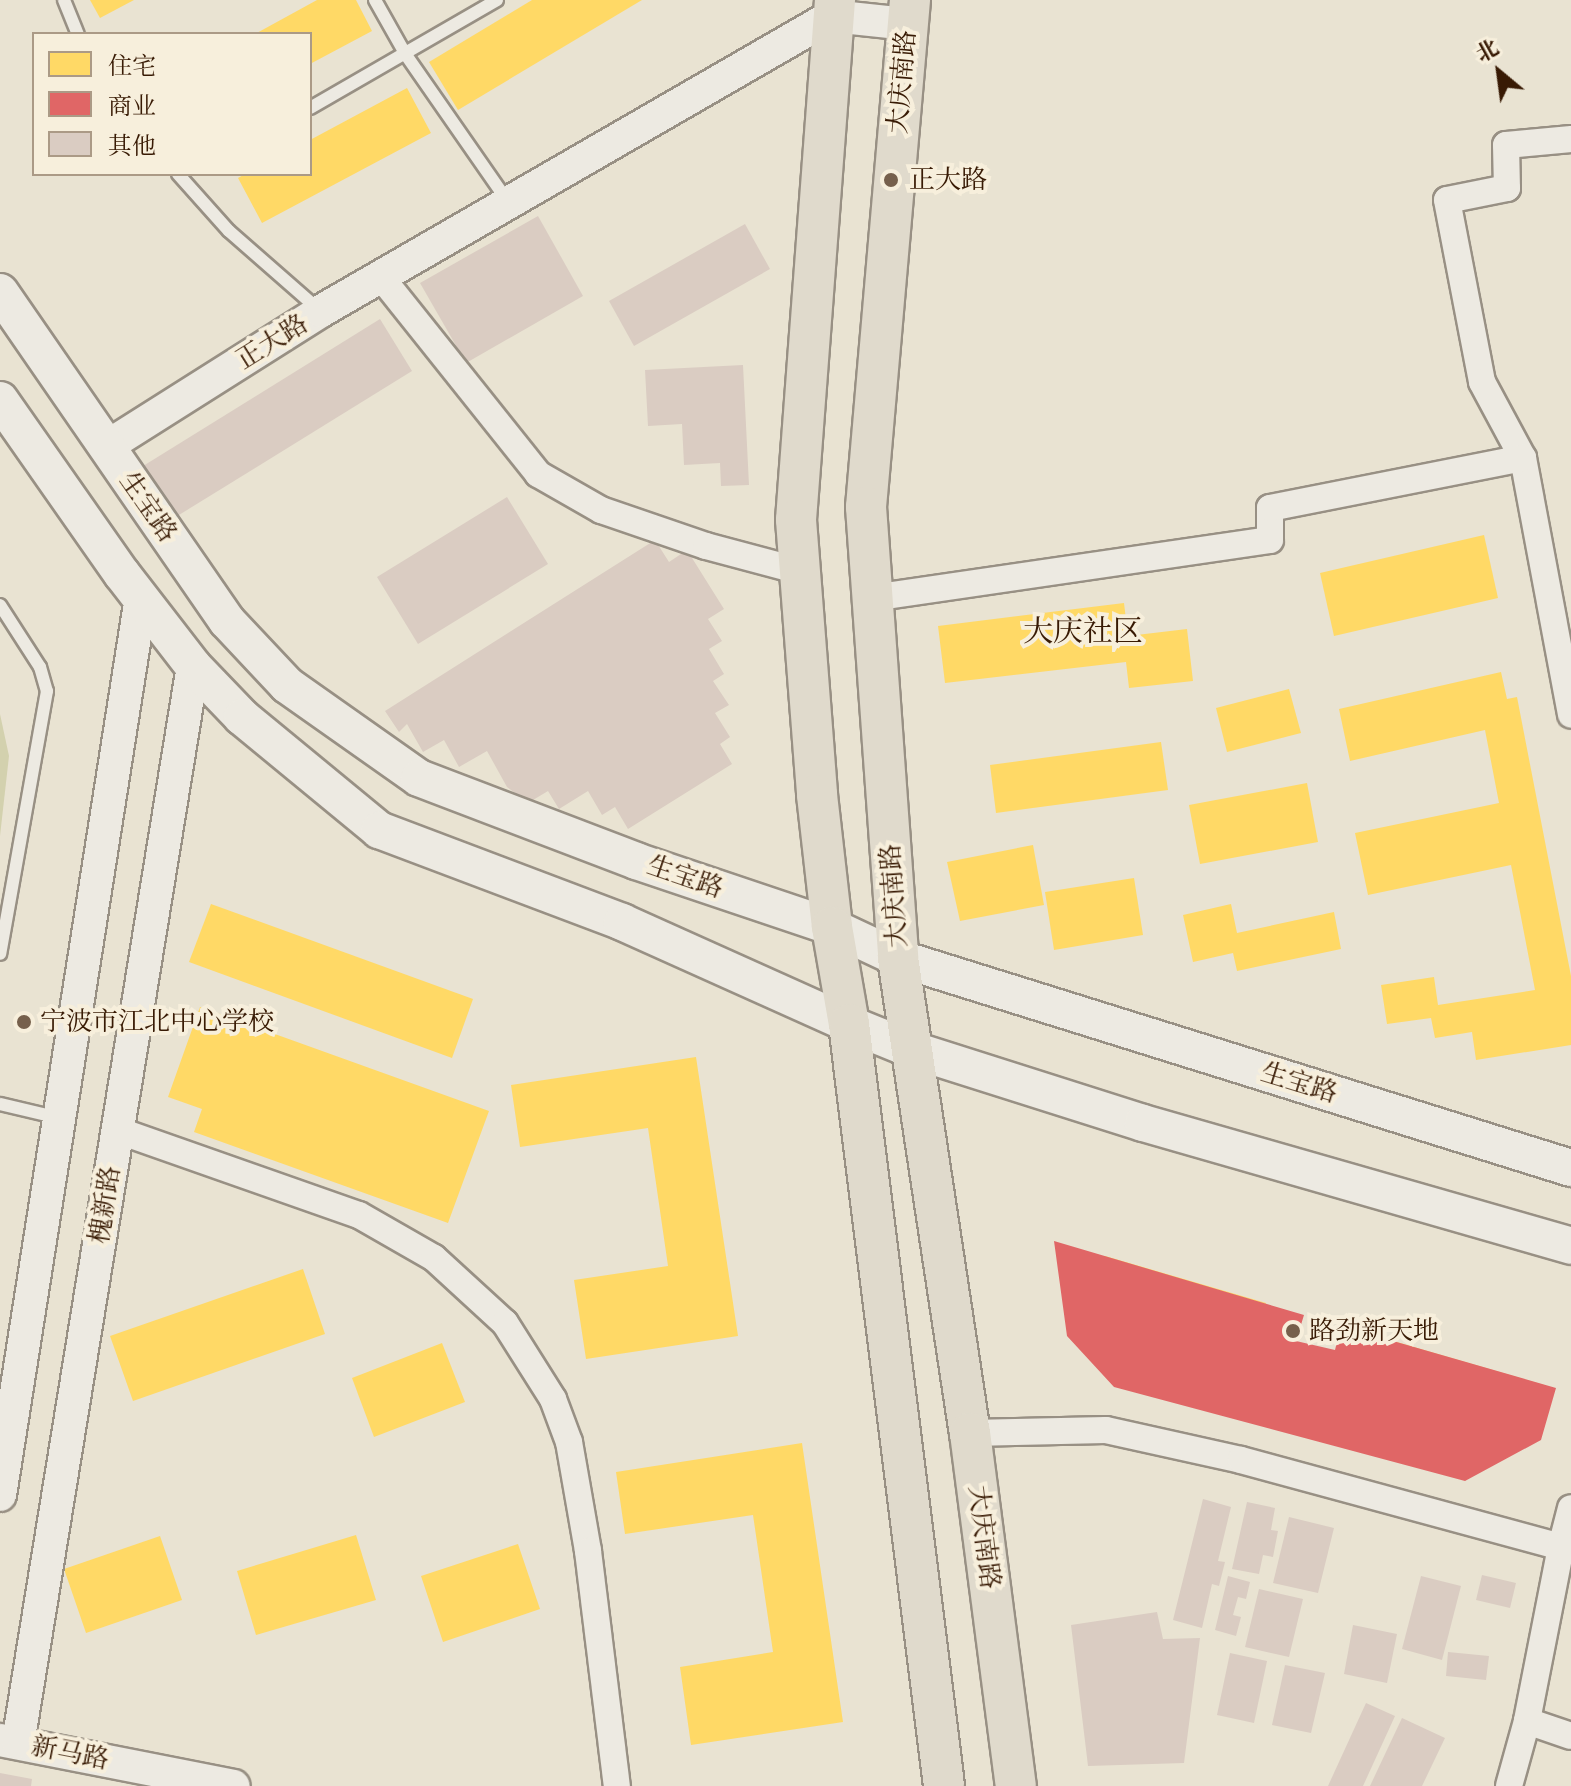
<!DOCTYPE html>
<meta charset="utf-8">
<style>
body{margin:0}
#map{position:relative;width:1571px;height:1786px;overflow:hidden;background:#e9e3d2;font-family:Cardo,"Noto Serif SC",serif}
div>[style]{position:absolute}
[style*='--x']{left:calc(var(--x)*1px);top:calc(var(--y)*1px);width:calc(var(--w)*1px);rotate:calc(var(--a)*1deg)}
.green>*{inset:0;background:#d3d1ae}
.homes>*{inset:0;background:#ffd966}
.shops>*{inset:0;background:#e06666}
.building>*{inset:0;background:#daccc2}
.roads{filter:drop-shadow(2px 0 #989084) drop-shadow(-2px 0 #989084) drop-shadow(0 2px #989084) drop-shadow(0 -2px #989084)}
.service>*{height:12px;margin:-6px;padding:0 6px;transform-origin:6px;border-radius:6px;background:#edeae2}
.minor>*{height:26px;margin:-13px;padding:0 13px;transform-origin:13px;border-radius:13px;background:#edeae2}
.tertiary>*{height:32px;margin:-16px;padding:0 16px;transform-origin:16px;border-radius:16px;background:#edeae2}
.secondary>*{height:36px;margin:-18px;padding:0 18px;transform-origin:18px;border-radius:18px;background:#edeae2}
.primary>*{height:40px;margin:-20px;padding:0 20px;transform-origin:20px;border-radius:20px;background:#e0dacc}
.dots>*{width:22px;height:22px;translate:-50% -50%;box-sizing:border-box;border:4px solid #f7efdc;border-radius:50%}
span{translate:-50% -50%;white-space:nowrap;text-align:center;line-height:1.15;-webkit-text-stroke:8px #f7efdc;paint-order:stroke}
.street-label{font-size:26px;color:#381a04}
.poi-label{font-size:26px;color:#381a04}
.left{translate:0 -50%;text-align:left}
.quarter-label{font-size:30px;color:#381a04}
.legend{position:absolute;left:32px;top:32px;width:280px;height:144px;box-sizing:border-box;background:#f7efdc;border:2px solid #ab9a86;margin:0;padding:10px 14px;list-style:none;font-size:24px;color:#381a04}
.legend li{display:flex;align-items:center;gap:16px;height:40px}
.legend b{width:40px;border:2px solid #ab9a86}
.north{position:absolute;left:1459px;top:32px;width:80px;height:80px;-webkit-text-stroke:6px #f7efdc;paint-order:stroke;rotate:331deg;font-size:22px;font-weight:700;line-height:32px;text-align:center;color:#381a04}
.north::after{content:'';display:block;margin:auto;width:28px;height:36px;background:#381a04;clip-path:polygon(50% 0,100% 100%,50% 72%,0 100%)}
</style>
<div id="map">
<div class="green">
<i style="clip-path:polygon(0 714px,9px 756px,0 836px)"></i>
</div>
<div class="homes">
<i style="clip-path:polygon(90px 0,134px 0,100px 18px)"></i>
<i style="clip-path:polygon(317px 0,356px 0,372px 31px,310px 64px,310px 34px,255px 34px)"></i>
<i style="clip-path:polygon(532px 0,642px 0,458px 110px,429px 62px)"></i>
<i style="clip-path:polygon(407px 88px,431px 133px,262px 223px,238px 178px,245px 174px,310px 174px,310px 140px)"></i>
<i style="clip-path:polygon(1484px 535px,1498px 598px,1334px 636px,1320px 573px)"></i>
<i style="clip-path:polygon(1124px 603px,1128px 636px,1187px 629px,1193px 681px,1129px 688px,1126px 662px,945px 683px,938px 626px)"></i>
<i style="clip-path:polygon(1501px 672px,1507px 699px,1517px 697px,1571px 976px,1571px 1045px,1476px 1060px,1472px 1032px,1435px 1038px,1431px 1018px,1387px 1024px,1381px 985px,1434px 977px,1438px 1005px,1535px 990px,1511px 865px,1368px 895px,1355px 833px,1499px 803px,1485px 730px,1350px 761px,1339px 709px)"></i>
<i style="clip-path:polygon(1289px 689px,1301px 733px,1227px 752px,1216px 708px)"></i>
<i style="clip-path:polygon(1161px 742px,1168px 790px,996px 813px,990px 765px)"></i>
<i style="clip-path:polygon(1307px 783px,1318px 842px,1200px 864px,1189px 805px)"></i>
<i style="clip-path:polygon(1033px 845px,1044px 905px,960px 921px,947px 862px)"></i>
<i style="clip-path:polygon(1134px 878px,1143px 935px,1054px 950px,1045px 892px)"></i>
<i style="clip-path:polygon(211px 904px,473px 999px,452px 1058px,189px 962px)"></i>
<i style="clip-path:polygon(1231px 904px,1237px 933px,1334px 912px,1341px 949px,1237px 971px,1233px 953px,1193px 962px,1183px 915px)"></i>
<i style="clip-path:polygon(200px 1007px,489px 1111px,448px 1223px,194px 1132px,202px 1109px,168px 1097px)"></i>
<i style="clip-path:polygon(696px 1057px,738px 1336px,586px 1359px,574px 1280px,668px 1266px,648px 1128px,520px 1147px,511px 1085px)"></i>
<i style="clip-path:polygon(1105px 1256px,1266px 1303px,1249px 1362px,1088px 1315px)"></i>
<i style="clip-path:polygon(303px 1269px,325px 1334px,133px 1401px,110px 1336px)"></i>
<i style="clip-path:polygon(1383px 1338px,1544px 1385px,1526px 1445px,1365px 1396px)"></i>
<i style="clip-path:polygon(442px 1343px,465px 1402px,374px 1437px,352px 1378px)"></i>
<i style="clip-path:polygon(802px 1443px,843px 1722px,691px 1745px,680px 1667px,773px 1652px,753px 1515px,625px 1534px,616px 1472px)"></i>
<i style="clip-path:polygon(356px 1535px,376px 1600px,256px 1635px,237px 1571px)"></i>
<i style="clip-path:polygon(160px 1536px,182px 1600px,86px 1633px,64px 1569px)"></i>
<i style="clip-path:polygon(518px 1544px,540px 1609px,443px 1642px,421px 1576px)"></i>
</div>
<div class="shops">
<i style="clip-path:polygon(1054px 1241px,1304px 1315px,1296px 1341px,1335px 1350px,1341px 1326px,1556px 1388px,1541px 1440px,1465px 1481px,1114px 1387px,1067px 1336px)"></i>
</div>
<div class="building">
<i style="clip-path:polygon(538px 216px,583px 296px,466px 363px,420px 283px)"></i>
<i style="clip-path:polygon(745px 224px,770px 269px,634px 346px,609px 301px)"></i>
<i style="clip-path:polygon(380px 319px,412px 371px,166px 523px,135px 471px)"></i>
<i style="clip-path:polygon(743px 365px,749px 485px,721px 486px,720px 463px,684px 465px,682px 424px,648px 426px,645px 370px)"></i>
<i style="clip-path:polygon(507px 497px,548px 564px,418px 644px,377px 577px)"></i>
<i style="clip-path:polygon(655px 540px,669px 562px,687px 550px,724px 609px,708px 619px,722px 641px,709px 649px,724px 674px,713px 681px,729px 705px,715px 713px,730px 737px,720px 744px,732px 764px,628px 829px,615px 807px,602px 815px,588px 791px,559px 809px,548px 791px,528px 803px,507px 787px,487px 751px,459px 767px,444px 740px,423px 752px,407px 724px,399px 732px,385px 711px)"></i>
<i style="clip-path:polygon(1203px 1499px,1231px 1507px,1218px 1561px,1225px 1562px,1219px 1586px,1212px 1584px,1202px 1628px,1173px 1620px)"></i>
<i style="clip-path:polygon(1247px 1502px,1275px 1508px,1271px 1530px,1278px 1531px,1273px 1557px,1263px 1555px,1259px 1574px,1232px 1569px)"></i>
<i style="clip-path:polygon(1289px 1517px,1334px 1528px,1318px 1593px,1273px 1583px)"></i>
<i style="clip-path:polygon(1482px 1575px,1516px 1583px,1510px 1608px,1476px 1600px)"></i>
<i style="clip-path:polygon(1228px 1576px,1250px 1582px,1246px 1599px,1238px 1597px,1233px 1615px,1241px 1617px,1236px 1636px,1215px 1630px)"></i>
<i style="clip-path:polygon(1421px 1576px,1461px 1586px,1442px 1660px,1402px 1649px)"></i>
<i style="clip-path:polygon(1259px 1589px,1303px 1599px,1289px 1657px,1245px 1647px)"></i>
<i style="clip-path:polygon(1157px 1612px,1163px 1639px,1200px 1638px,1184px 1763px,1088px 1766px,1071px 1625px)"></i>
<i style="clip-path:polygon(1353px 1625px,1397px 1634px,1387px 1683px,1344px 1674px)"></i>
<i style="clip-path:polygon(1448px 1652px,1489px 1656px,1486px 1680px,1446px 1676px)"></i>
<i style="clip-path:polygon(1230px 1653px,1267px 1661px,1254px 1723px,1217px 1715px)"></i>
<i style="clip-path:polygon(1285px 1665px,1325px 1673px,1311px 1733px,1272px 1725px)"></i>
<i style="clip-path:polygon(1366px 1703px,1395px 1716px,1363px 1786px,1328px 1786px)"></i>
<i style="clip-path:polygon(1402px 1718px,1445px 1738px,1422px 1786px,1370px 1786px)"></i>
<i style="clip-path:polygon(0 1773px,32px 1779px,31px 1786px,0 1786px)"></i>
</div>
<div class="roads">
<div class="service">
<i style="--x:64;--y:0;--w:37;--a:68"></i>
<i style="--x:375;--y:0;--w:63;--a:60.6"></i>
<i style="--x:406;--y:55;--w:179;--a:55.2"></i>
<i style="--x:310;--y:108;--w:216;--a:-30"></i>
<i style="--x:178;--y:174;--w:76;--a:48.2"></i>
<i style="--x:229;--y:231;--w:118;--a:41.2"></i>
<i style="--x:0;--y:605;--w:74;--a:57.2"></i>
<i style="--x:40;--y:667;--w:25;--a:74"></i>
<i style="--x:47;--y:691;--w:267;--a:100.1"></i>
<i style="--x:0;--y:1104;--w:61;--a:13.3"></i>
</div>
<div class="minor">
<i style="--x:1571;--y:139;--w:65;--a:174.7"></i>
<i style="--x:1506;--y:145;--w:43;--a:88.7"></i>
<i style="--x:1507;--y:188;--w:61;--a:168.7"></i>
<i style="--x:1447;--y:200;--w:185;--a:79.1"></i>
<i style="--x:1482;--y:382;--w:86;--a:61.7"></i>
<i style="--x:1523;--y:458;--w:261;--a:79.4"></i>
<i style="--x:381;--y:277;--w:252;--a:51.4"></i>
<i style="--x:538;--y:474;--w:73;--a:29.7"></i>
<i style="--x:601;--y:510;--w:111;--a:18.9"></i>
<i style="--x:706;--y:546;--w:97;--a:14.9"></i>
<i style="--x:872;--y:598;--w:402;--a:-8.3"></i>
<i style="--x:1270;--y:540;--w:32;--a:-90"></i>
<i style="--x:1270;--y:508;--w:258;--a:-11.2"></i>
<i style="--x:117;--y:1130;--w:256;--a:19.4"></i>
<i style="--x:359;--y:1215;--w:86;--a:29.8"></i>
<i style="--x:434;--y:1258;--w:96;--a:42.5"></i>
<i style="--x:505;--y:1323;--w:90;--a:57.7"></i>
<i style="--x:553;--y:1399;--w:46;--a:69.6"></i>
<i style="--x:569;--y:1442;--w:111;--a:80.1"></i>
<i style="--x:588;--y:1551;--w:237;--a:83"></i>
<i style="--x:970;--y:1433;--w:136;--a:-1.3"></i>
<i style="--x:1106;--y:1430;--w:138;--a:12.5"></i>
<i style="--x:1241;--y:1460;--w:332;--a:15.2"></i>
<i style="--x:1561;--y:1547;--w:177;--a:101.1"></i>
<i style="--x:1527;--y:1721;--w:67;--a:105.5"></i>
<i style="--x:1561;--y:1547;--w:40;--a:-75.6"></i>
<i style="--x:1527;--y:1721;--w:46;--a:18.8"></i>
</div>
<div class="tertiary">
<i style="--x:106;--y:447;--w:254;--a:-32.3"></i>
<i style="--x:321;--y:311;--w:590;--a:-30"></i>
<i style="--x:832;--y:16;--w:75;--a:6.1"></i>
<i style="--x:0;--y:1495;--w:908;--a:-81.07"></i>
<i style="--x:0;--y:1740;--w:238;--a:11.1"></i>
<i style="--x:18;--y:1743;--w:1091;--a:-80.77"></i>
</div>
<div class="secondary">
<i style="--x:0;--y:292;--w:400;--a:55.4"></i>
<i style="--x:227;--y:621;--w:88;--a:46.8"></i>
<i style="--x:287;--y:685;--w:161;--a:35.2"></i>
<i style="--x:419;--y:778;--w:232;--a:20.9"></i>
<i style="--x:636;--y:861;--w:207;--a:18.6"></i>
<i style="--x:832;--y:927;--w:73;--a:25.2"></i>
<i style="--x:898;--y:958;--w:705;--a:17.33"></i>
<i style="--x:0;--y:400;--w:213;--a:55"></i>
<i style="--x:122;--y:574;--w:116;--a:52.3"></i>
<i style="--x:193;--y:666;--w:71;--a:46.1"></i>
<i style="--x:242;--y:717;--w:178;--a:39.5"></i>
<i style="--x:379;--y:830;--w:260;--a:20.7"></i>
<i style="--x:622;--y:922;--w:249;--a:24.2"></i>
<i style="--x:849;--y:1024;--w:69;--a:22.1"></i>
<i style="--x:913;--y:1050;--w:241;--a:17.6"></i>
<i style="--x:1143;--y:1123;--w:445;--a:16"></i>
</div>
<div class="primary">
<i style="--x:835;--y:0;--w:521;--a:94.29"></i>
<i style="--x:796;--y:520;--w:276;--a:85.6"></i>
<i style="--x:817;--y:795;--w:133;--a:83.5"></i>
<i style="--x:832;--y:927;--w:98;--a:80.1"></i>
<i style="--x:849;--y:1024;--w:768;--a:82.89"></i>
<i style="--x:910;--y:0;--w:509;--a:94.96"></i>
<i style="--x:866;--y:507;--w:452;--a:85.9"></i>
<i style="--x:898;--y:958;--w:480;--a:81.4"></i>
<i style="--x:970;--y:1433;--w:356;--a:82.6"></i>
</div>
</div>
<div class="dots">
<i style="left:891px;top:180px;background:#76604c"></i>
<i style="left:24px;top:1022px;background:#76604c"></i>
<i style="left:1293px;top:1331px;background:#76604c"></i>
</div>
<div class="street-label">
<span style="left:902px;top:82px;rotate:-85deg">大庆南路</span>
<span style="left:272px;top:342px;rotate:-32deg">正大路</span>
<span style="left:148px;top:507px;rotate:55deg">生宝路</span>
<span style="left:685px;top:877px;rotate:19deg">生宝路</span>
<span style="left:894px;top:896px;rotate:-94deg">大庆南路</span>
<span style="left:1299px;top:1083px;rotate:17deg">生宝路</span>
<span style="left:105px;top:1205px;rotate:-81deg">槐新路</span>
<span style="left:984px;top:1537px;rotate:83deg">大庆南路</span>
<span style="left:70px;top:1753px;rotate:11deg">新马路</span>
</div>
<div class="poi-label">
<span class="left" style="left:909px;top:180px">正大路</span>
<span class="left" style="left:40px;top:1022px">宁波市江北中心学校</span>
<span class="left" style="left:1309px;top:1331px">路劲新天地</span>
</div>
<div class="quarter-label">
<span style="left:1083px;top:632px">大庆社区</span>
</div>
<ul class="legend">
<li><b style="height:22px;background:#ffd966"></b>住宅</li>
<li><b style="height:22px;background:#e06666"></b>商业</li>
<li><b style="height:22px;background:#daccc2"></b>其他</li>
</ul>
<div class="north">北</div>
</div>
